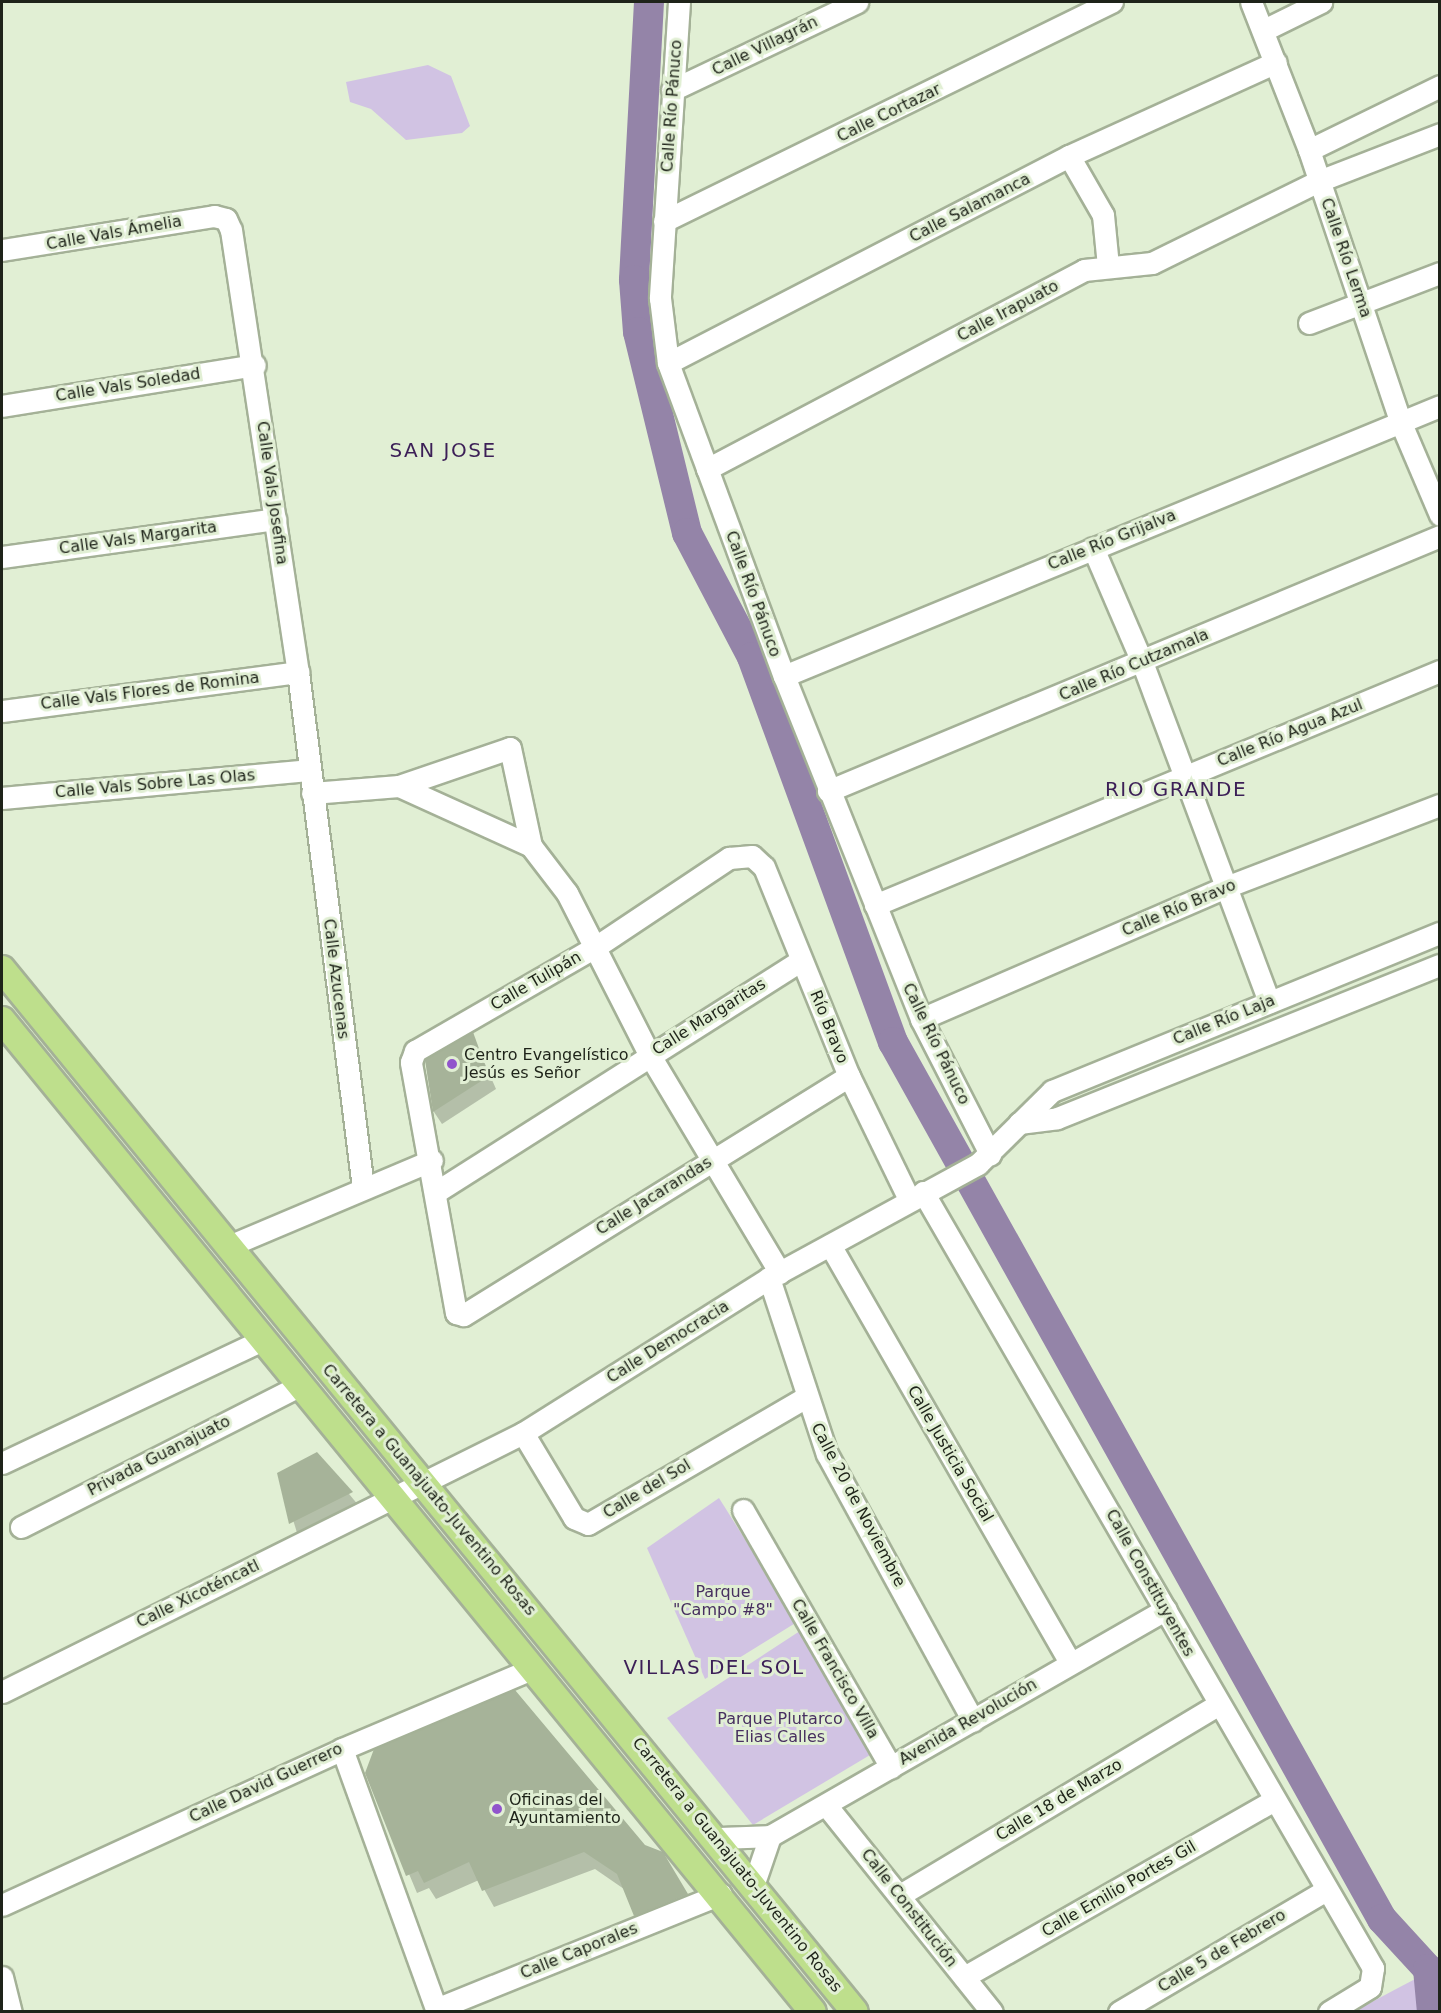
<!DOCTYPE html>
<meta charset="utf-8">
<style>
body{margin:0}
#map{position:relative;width:1441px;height:2013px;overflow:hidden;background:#e1efd4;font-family:"DejaVu Sans",sans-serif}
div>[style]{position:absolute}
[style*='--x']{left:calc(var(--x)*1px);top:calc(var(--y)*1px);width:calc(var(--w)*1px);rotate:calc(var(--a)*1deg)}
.green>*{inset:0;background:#d1c3e3}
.shadow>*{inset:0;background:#0003}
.river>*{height:30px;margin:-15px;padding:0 15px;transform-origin:15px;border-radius:15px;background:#9484a8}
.building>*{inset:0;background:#a6b399}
.roads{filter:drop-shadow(2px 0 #a4b197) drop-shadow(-2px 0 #a4b197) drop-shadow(0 2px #a4b197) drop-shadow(0 -2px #a4b197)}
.minor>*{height:21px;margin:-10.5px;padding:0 10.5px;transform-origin:10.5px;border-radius:10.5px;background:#fff}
.major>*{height:26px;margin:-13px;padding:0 13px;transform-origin:13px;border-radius:13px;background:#bedf8c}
.dots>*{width:16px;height:16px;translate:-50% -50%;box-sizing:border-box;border:3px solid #e1efd4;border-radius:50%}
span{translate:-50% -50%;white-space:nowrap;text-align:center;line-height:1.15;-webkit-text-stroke:6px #e1efd4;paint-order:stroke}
.street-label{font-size:16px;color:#1e2319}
.poi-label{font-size:16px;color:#1e2319}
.left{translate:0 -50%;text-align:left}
.park-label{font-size:16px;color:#472f60}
.quarter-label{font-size:20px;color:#3c1f57;letter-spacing:1.5px}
.frame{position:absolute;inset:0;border:3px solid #1e2319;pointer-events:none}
</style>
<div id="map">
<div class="green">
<i style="clip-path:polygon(428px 65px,451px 76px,470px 126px,462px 133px,406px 140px,371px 109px,350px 102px,346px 82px)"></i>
<i style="clip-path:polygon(719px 1498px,797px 1622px,705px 1679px,647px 1548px)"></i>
<i style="clip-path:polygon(803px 1629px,875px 1752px,753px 1825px,667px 1718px)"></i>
<i style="clip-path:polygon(1421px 1976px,1420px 2011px,1355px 2011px,1398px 1988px)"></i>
</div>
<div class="shadow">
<i style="clip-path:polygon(472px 1034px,496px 1089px,442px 1124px,434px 1112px,427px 1061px)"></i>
<i style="clip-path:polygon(316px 1454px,359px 1506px,298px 1536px,279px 1474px)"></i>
<i style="clip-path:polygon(375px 1750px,687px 1894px,697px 1911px,645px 1932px,624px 1889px,595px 1869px,494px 1907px,479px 1880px,436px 1899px,429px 1888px,417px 1893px,367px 1773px)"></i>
</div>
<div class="river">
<i style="--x:649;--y:2;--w:278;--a:93.1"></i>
<i style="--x:634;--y:280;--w:52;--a:85.6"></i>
<i style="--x:638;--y:332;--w:207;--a:76.3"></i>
<i style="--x:687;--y:533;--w:140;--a:62.3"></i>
<i style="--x:752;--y:657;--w:410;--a:69.9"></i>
<i style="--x:893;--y:1042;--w:1004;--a:60.86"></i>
<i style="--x:1382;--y:1919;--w:68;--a:47.4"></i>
<i style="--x:1428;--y:1969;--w:43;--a:84.7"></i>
</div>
<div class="building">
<i style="clip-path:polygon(473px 1032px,489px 1076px,433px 1112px,425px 1060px)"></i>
<i style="clip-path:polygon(317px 1452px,353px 1492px,289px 1524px,277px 1473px)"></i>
<i style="clip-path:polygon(515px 1690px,645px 1845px,663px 1852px,688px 1894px,634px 1916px,617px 1874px,584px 1852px,482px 1891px,469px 1862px,424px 1883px,418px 1871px,406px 1876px,365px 1773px,374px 1749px)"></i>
</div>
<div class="roads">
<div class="minor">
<i style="--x:679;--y:2;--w:297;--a:93.7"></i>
<i style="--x:660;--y:298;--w:65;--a:83"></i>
<i style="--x:668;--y:363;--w:334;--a:69.7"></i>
<i style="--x:784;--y:676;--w:369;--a:68.2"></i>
<i style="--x:921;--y:1019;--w:152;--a:62.9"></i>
<i style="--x:1251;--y:2;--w:159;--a:68.6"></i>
<i style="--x:1309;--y:150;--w:286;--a:71.4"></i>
<i style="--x:1400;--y:421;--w:102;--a:66.9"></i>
<i style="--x:1264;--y:30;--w:64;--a:-26.2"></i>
<i style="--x:672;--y:90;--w:205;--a:-25.4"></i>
<i style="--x:1309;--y:150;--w:146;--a:-26"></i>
<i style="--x:1069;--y:156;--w:68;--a:60"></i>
<i style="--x:1103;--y:215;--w:51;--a:84.4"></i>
<i style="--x:664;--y:221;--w:499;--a:-26.1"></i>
<i style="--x:2;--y:250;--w:215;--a:-9.1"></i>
<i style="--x:214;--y:216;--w:12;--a:14"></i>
<i style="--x:226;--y:219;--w:12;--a:66"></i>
<i style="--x:231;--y:230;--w:447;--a:81.4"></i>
<i style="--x:298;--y:672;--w:519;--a:82.81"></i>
<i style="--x:1309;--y:323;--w:140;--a:-20.9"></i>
<i style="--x:668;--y:363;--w:451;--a:-27.3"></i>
<i style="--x:1069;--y:156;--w:227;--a:-24.4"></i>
<i style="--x:2;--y:406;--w:256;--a:-9.2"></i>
<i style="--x:707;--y:469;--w:426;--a:-27.8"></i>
<i style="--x:1084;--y:270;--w:68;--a:-5.9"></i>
<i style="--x:1152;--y:263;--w:186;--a:-26.2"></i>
<i style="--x:1319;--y:181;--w:130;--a:-21.2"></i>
<i style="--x:1093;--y:548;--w:124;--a:66.7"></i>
<i style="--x:1142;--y:662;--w:363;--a:69.5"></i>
<i style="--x:2;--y:557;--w:276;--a:-7.9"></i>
<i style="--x:784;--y:676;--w:709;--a:-22.37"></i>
<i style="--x:2;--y:711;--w:299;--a:-7.5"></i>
<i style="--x:399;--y:786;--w:117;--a:-18.9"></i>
<i style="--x:510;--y:748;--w:100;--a:77.9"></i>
<i style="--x:828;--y:791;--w:663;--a:-22.62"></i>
<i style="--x:312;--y:793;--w:87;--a:-4.6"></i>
<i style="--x:399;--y:786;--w:145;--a:24.4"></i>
<i style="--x:531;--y:846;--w:59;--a:52.5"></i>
<i style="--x:567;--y:893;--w:181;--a:63"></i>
<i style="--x:649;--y:1054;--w:255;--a:59.1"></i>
<i style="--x:2;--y:798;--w:308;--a:-5.2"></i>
<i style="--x:875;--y:905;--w:612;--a:-22.5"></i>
<i style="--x:921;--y:1019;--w:332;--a:-23.4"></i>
<i style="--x:1226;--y:887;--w:229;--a:-21"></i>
<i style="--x:849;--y:1076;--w:454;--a:148.2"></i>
<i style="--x:463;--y:1315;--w:7;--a:-164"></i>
<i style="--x:456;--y:1313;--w:255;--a:-100.2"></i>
<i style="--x:411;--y:1062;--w:12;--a:-70"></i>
<i style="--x:415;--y:1051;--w:210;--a:-30"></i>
<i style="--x:597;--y:946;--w:159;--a:-33.7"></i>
<i style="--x:729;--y:858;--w:23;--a:-5"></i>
<i style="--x:752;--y:856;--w:16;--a:43"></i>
<i style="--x:764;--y:867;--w:226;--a:67.9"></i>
<i style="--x:849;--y:1076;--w:137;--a:64"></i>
<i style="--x:1019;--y:1123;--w:38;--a:-7"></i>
<i style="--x:1057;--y:1118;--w:412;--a:-21.8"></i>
<i style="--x:436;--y:1192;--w:432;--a:-32.4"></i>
<i style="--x:923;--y:1192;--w:897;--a:59.89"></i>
<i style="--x:1373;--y:1968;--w:19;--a:99"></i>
<i style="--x:1370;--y:1987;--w:48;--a:148.6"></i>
<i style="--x:231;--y:1245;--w:218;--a:-22.9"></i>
<i style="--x:830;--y:1245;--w:481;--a:60.1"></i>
<i style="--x:769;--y:1278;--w:185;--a:71.8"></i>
<i style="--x:827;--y:1454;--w:304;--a:61.3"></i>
<i style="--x:523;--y:1433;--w:99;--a:59"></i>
<i style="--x:574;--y:1518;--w:15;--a:23"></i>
<i style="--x:588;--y:1524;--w:252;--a:-30.2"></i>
<i style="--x:2;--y:1463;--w:288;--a:-25.3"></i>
<i style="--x:743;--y:1510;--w:297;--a:60.1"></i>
<i style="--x:21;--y:1527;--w:309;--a:-26.9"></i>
<i style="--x:2;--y:1692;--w:582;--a:-26.43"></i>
<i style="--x:523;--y:1433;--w:291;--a:-32.2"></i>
<i style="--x:769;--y:1278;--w:238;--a:-28.6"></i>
<i style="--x:978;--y:1164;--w:104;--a:-44.6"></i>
<i style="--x:1052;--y:1091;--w:419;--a:-22.2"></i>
<i style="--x:342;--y:1749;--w:280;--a:70.1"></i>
<i style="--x:826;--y:1805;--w:265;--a:51.3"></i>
<i style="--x:716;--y:1838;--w:54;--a:-2.1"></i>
<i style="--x:770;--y:1836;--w:456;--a:-29.8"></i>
<i style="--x:753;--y:1886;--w:53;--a:-71.2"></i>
<i style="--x:900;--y:1895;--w:370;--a:-30.9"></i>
<i style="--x:2;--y:1905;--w:374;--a:-24.6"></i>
<i style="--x:342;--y:1749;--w:208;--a:-22.9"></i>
<i style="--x:2;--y:1977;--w:36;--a:76"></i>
<i style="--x:964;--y:1977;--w:357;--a:-29.7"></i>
<i style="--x:436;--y:2009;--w:307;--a:-22"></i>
<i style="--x:1119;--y:2012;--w:240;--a:-30.5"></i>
</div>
<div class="major">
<i style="--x:2;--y:969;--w:1347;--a:50.72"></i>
<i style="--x:2;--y:1020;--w:1281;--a:50.73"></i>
</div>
</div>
<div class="dots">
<i style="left:452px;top:1064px;background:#9155cc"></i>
<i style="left:497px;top:1809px;background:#9155cc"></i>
</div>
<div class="street-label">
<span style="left:765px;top:46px;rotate:-26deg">Calle Villagrán</span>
<span style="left:672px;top:106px;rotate:-86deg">Calle Río Pánuco</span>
<span style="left:889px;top:113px;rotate:-26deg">Calle Cortazar</span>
<span style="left:970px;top:208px;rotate:-27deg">Calle Salamanca</span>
<span style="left:114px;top:233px;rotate:-10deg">Calle Vals Ámelia</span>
<span style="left:1346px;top:258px;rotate:71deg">Calle Río Lerma</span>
<span style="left:1008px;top:311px;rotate:-28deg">Calle Irapuato</span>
<span style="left:128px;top:385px;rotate:-9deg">Calle Vals Soledad</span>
<span style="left:272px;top:493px;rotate:82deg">Calle Vals Josefina</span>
<span style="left:138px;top:538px;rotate:-8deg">Calle Vals Margarita</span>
<span style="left:1112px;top:540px;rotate:-22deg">Calle Río Grijalva</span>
<span style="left:753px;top:594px;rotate:70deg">Calle Río Pánuco</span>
<span style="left:1134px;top:665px;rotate:-23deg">Calle Río Cutzamala</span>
<span style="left:150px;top:691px;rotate:-7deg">Calle Vals Flores de Romina</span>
<span style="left:1290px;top:733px;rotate:-22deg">Calle Río Agua Azul</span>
<span style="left:155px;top:784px;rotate:-5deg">Calle Vals Sobre Las Olas</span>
<span style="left:1179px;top:908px;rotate:-23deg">Calle Río Bravo</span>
<span style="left:336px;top:979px;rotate:83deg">Calle Azucenas</span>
<span style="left:536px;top:981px;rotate:-30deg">Calle Tulipán</span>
<span style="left:709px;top:1017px;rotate:-32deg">Calle Margaritas</span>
<span style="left:1224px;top:1020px;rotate:-22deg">Calle Río Laja</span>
<span style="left:829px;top:1027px;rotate:68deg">Río Bravo</span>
<span style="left:936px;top:1044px;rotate:64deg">Calle Río Pánuco</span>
<span style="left:654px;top:1196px;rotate:-32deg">Calle Jacarandas</span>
<span style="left:668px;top:1342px;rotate:-32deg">Calle Democracia</span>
<span style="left:950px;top:1454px;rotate:60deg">Calle Justicia Social</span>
<span style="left:159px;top:1456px;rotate:-27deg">Privada Guanajuato</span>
<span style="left:647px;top:1489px;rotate:-31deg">Calle del Sol</span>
<span style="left:429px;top:1490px;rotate:50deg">Carretera a Guanajuato-Juventino Rosas</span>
<span style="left:858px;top:1505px;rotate:62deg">Calle 20 de Noviembre</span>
<span style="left:1150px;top:1583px;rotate:61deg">Calle Constituyentes</span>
<span style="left:198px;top:1594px;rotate:-26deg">Calle Xicoténcatl</span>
<span style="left:835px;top:1669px;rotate:60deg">Calle Francisco Villa</span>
<span style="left:968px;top:1722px;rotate:-30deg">Avenida Revolución</span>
<span style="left:266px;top:1783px;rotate:-25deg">Calle David Guerrero</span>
<span style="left:1059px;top:1800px;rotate:-31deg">Calle 18 de Marzo</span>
<span style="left:737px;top:1865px;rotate:51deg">Carretera a Guanajuato-Juventino Rosas</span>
<span style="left:1119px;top:1889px;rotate:-30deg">Calle Emilio Portes Gil</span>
<span style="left:909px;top:1908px;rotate:52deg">Calle Constitución</span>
<span style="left:579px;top:1951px;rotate:-22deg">Calle Caporales</span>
<span style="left:1222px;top:1951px;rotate:-31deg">Calle 5 de Febrero</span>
</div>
<div class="poi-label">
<span class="left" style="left:464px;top:1064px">Centro Evangelístico<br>Jesús es Señor</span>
<span class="left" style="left:509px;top:1809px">Oficinas del<br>Ayuntamiento</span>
</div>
<div class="park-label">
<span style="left:723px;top:1601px">Parque<br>"Campo #8"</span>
<span style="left:780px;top:1728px">Parque Plutarco<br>Elias Calles</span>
</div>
<div class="quarter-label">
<span style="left:443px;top:450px">SAN JOSE</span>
<span style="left:1176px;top:789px">RIO GRANDE</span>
<span style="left:714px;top:1667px">VILLAS DEL SOL</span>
</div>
<div class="frame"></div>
</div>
